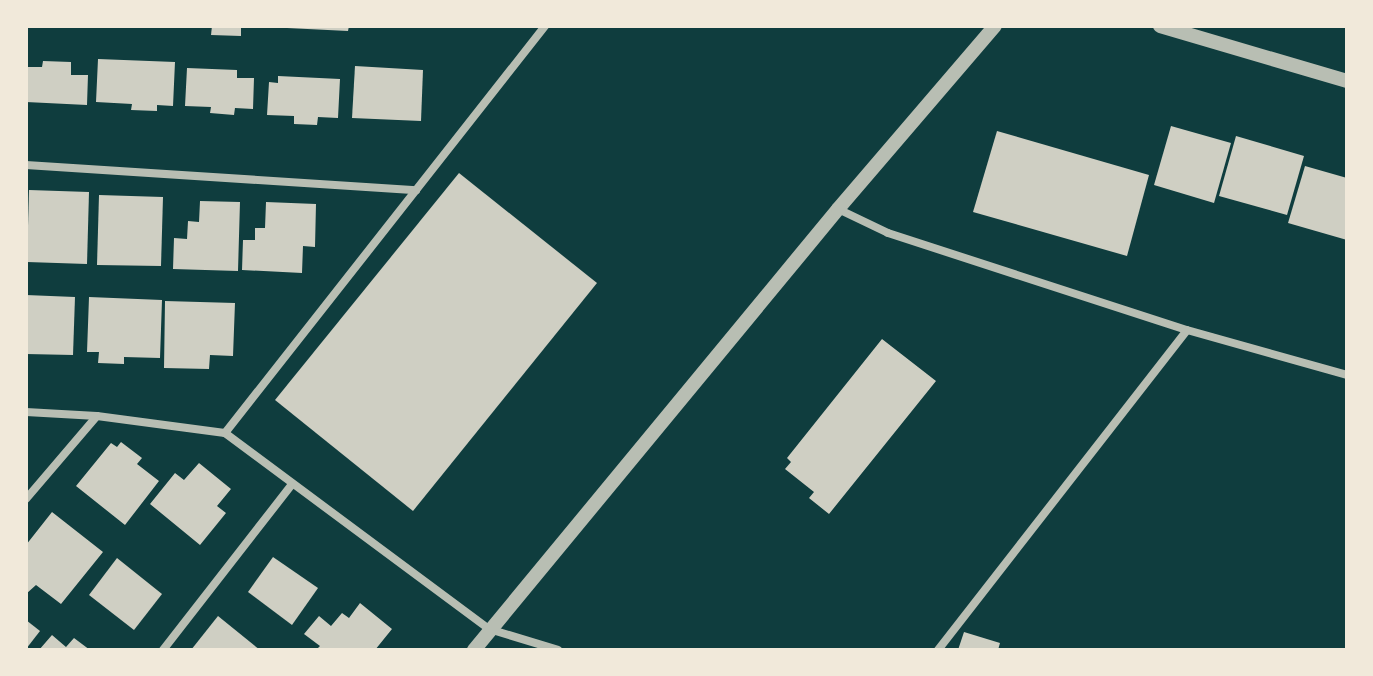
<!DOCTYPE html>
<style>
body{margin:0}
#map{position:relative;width:1373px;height:676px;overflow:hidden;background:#0f3d3e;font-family:"Sofia Sans Condensed",sans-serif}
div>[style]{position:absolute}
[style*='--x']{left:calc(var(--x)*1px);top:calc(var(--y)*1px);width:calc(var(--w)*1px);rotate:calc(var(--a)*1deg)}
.building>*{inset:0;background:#cfcfc3}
.minor>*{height:8px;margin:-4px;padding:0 4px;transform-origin:4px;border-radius:4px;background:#b8beb3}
.tertiary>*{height:14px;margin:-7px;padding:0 7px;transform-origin:7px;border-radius:7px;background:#b8beb3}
span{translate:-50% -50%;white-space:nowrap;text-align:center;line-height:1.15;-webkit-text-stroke:6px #f1e9da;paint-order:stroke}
.frame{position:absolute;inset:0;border:28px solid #f1e9da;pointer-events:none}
</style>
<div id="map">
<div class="building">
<i style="clip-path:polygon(212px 26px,241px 26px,241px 36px,211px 35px)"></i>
<i style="clip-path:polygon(287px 26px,349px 26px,348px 31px,287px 28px)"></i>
<i style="clip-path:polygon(98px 59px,175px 62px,173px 106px,157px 105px,157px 111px,131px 110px,132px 104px,96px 102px)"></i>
<i style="clip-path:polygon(43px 61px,71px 62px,71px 75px,88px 75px,87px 105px,26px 102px,26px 67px,42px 67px)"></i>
<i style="clip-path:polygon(355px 66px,423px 70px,421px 121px,352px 118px)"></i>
<i style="clip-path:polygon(187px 68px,237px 70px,237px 78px,254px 78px,253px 109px,235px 108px,234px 115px,210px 113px,211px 107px,185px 106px)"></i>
<i style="clip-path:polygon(278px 76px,340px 79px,338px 118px,318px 117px,317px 125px,294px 124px,294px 116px,267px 115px,269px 82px,278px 83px)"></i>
<i style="clip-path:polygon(1171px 126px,1231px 143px,1214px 203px,1154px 185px)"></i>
<i style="clip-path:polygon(997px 131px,1149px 175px,1127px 256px,973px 212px)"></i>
<i style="clip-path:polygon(1236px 136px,1304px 156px,1287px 215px,1219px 196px)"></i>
<i style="clip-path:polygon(1305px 166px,1347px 178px,1347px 240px,1288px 223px)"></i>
<i style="clip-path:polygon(459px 173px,597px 283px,413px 511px,275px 400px)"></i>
<i style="clip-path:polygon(29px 190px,89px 192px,87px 264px,27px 262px)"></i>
<i style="clip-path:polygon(99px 195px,163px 197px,161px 266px,97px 265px)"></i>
<i style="clip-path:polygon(200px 201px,240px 202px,238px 271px,173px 269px,174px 238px,187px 239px,188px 221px,199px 222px)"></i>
<i style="clip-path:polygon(266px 202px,316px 204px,315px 247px,303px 246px,302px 273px,242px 270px,243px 240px,255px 240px,255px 228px,265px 228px)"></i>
<i style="clip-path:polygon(26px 295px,75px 297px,73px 355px,26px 354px)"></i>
<i style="clip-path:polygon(89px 297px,162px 300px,160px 358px,124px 357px,124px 364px,98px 363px,99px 352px,87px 352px)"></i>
<i style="clip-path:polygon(165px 301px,235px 303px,233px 356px,210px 355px,209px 369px,164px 368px)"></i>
<i style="clip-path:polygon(882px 339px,936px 381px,829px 514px,809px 498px,814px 492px,785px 469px,791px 462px,787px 458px)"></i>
<i style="clip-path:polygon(121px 442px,142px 458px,137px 464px,159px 481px,125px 525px,76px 486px,111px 443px,117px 447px)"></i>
<i style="clip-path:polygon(199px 463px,231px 489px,217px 506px,226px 513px,200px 545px,150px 504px,175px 473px,184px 480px)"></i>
<i style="clip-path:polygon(52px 512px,103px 552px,61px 604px,36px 585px,26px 594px,26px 545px)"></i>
<i style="clip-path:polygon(273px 557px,318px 588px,292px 625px,248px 592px)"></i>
<i style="clip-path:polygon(117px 558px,162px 594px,134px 630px,89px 595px)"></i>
<i style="clip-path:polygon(360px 603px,392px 629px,375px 650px,316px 650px,320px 646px,304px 634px,319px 616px,331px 626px,342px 613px,349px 618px)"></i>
<i style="clip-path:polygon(218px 616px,260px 650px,191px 650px)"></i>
<i style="clip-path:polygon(26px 620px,40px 631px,26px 649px)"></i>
<i style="clip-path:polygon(964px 632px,1000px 643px,998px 650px,958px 650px)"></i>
<i style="clip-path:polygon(52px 635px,66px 647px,74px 638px,90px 650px,39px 650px)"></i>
</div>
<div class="minor">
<i style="--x:26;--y:165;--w:391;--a:3.7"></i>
<i style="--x:838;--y:209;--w:55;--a:25.6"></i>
<i style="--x:888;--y:233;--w:314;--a:18"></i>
<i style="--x:1187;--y:330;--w:166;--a:15.7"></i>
<i style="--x:26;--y:412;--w:71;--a:3.2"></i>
<i style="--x:97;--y:416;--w:129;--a:7.6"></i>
<i style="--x:225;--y:433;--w:329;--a:36.6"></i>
<i style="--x:489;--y:629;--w:72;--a:16.9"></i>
<i style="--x:225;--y:433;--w:518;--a:-51.82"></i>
<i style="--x:26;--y:499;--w:109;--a:-49.5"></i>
<i style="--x:163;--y:650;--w:210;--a:-52.1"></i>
<i style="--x:938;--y:650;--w:405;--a:-52.1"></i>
</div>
<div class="tertiary">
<i style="--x:1160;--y:26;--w:195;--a:16.4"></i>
<i style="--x:474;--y:650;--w:572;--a:-50.46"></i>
<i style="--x:838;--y:209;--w:241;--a:-49.4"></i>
</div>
<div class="frame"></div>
</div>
